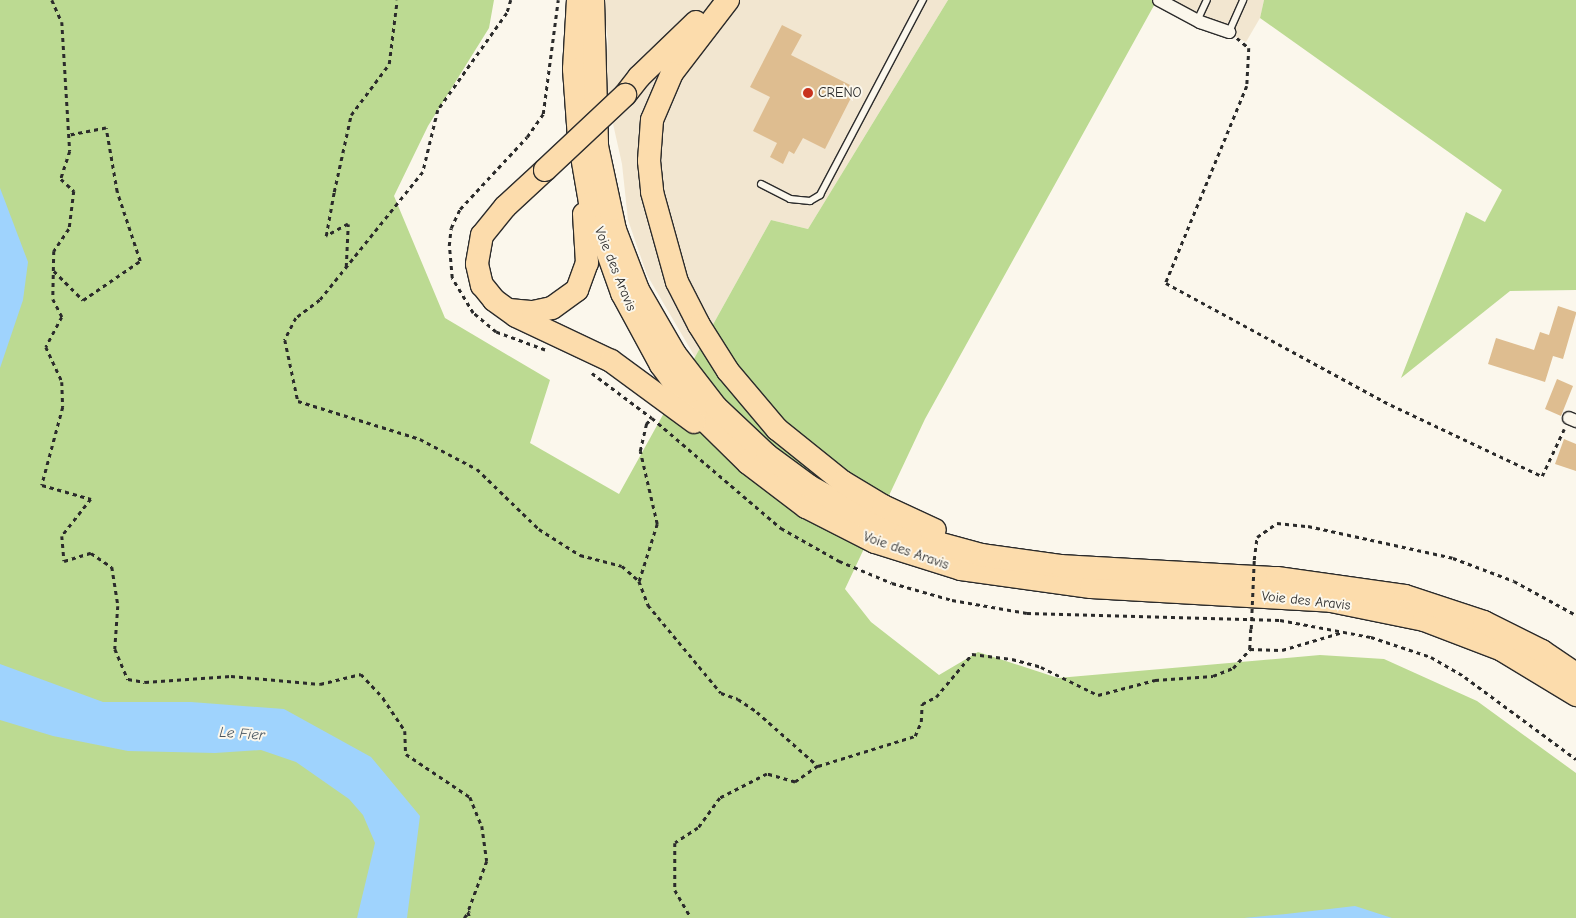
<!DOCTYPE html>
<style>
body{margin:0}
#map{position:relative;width:1576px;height:918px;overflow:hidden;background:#fbf7ec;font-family:"Comic Neue",sans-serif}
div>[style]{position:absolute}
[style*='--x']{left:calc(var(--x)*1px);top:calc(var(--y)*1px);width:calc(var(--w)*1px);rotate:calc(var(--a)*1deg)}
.built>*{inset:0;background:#f2e6d0}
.green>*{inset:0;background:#bcda92}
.water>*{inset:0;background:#9fd3fd}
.building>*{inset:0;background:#debd90}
.path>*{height:2.5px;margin-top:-1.25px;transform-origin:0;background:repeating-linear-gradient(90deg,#2b2b2b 0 4px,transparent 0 8px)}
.roads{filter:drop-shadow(1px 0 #2b2b2b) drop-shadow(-1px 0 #2b2b2b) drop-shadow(0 1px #2b2b2b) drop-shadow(0 -1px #2b2b2b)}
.lane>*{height:6px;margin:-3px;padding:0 3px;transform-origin:3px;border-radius:3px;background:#fbf7ec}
.street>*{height:12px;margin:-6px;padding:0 6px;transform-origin:6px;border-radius:6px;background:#fbf7ec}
.highway>*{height:22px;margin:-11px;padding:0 11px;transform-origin:11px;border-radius:11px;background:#fcdcac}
.path-bridge>*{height:2.5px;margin-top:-1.25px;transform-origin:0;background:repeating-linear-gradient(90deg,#2b2b2b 0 4px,transparent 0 8px)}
.bridges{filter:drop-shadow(1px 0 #2b2b2b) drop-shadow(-1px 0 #2b2b2b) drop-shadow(0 1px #2b2b2b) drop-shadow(0 -1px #2b2b2b)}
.highway-bridge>*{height:22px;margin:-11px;padding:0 11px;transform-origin:11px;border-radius:11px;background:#fcdcac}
.dots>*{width:14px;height:14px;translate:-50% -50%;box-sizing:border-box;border:2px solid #fbf7ec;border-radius:50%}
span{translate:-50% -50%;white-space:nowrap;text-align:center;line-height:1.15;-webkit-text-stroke:4px #fbf7ec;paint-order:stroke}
.poi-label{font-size:14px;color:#2b2b2b}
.left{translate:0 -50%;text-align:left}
.street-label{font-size:14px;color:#2b2b2b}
.water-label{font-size:15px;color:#485560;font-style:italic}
</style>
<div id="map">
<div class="built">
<i style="clip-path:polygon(603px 0,948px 0,808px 229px,771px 220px,695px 357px,647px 275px,628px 220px,622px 164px,605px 88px,608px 41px)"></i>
<i style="clip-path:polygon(1159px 0,1264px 0,1260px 18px,1246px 42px)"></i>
</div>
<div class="green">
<i style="clip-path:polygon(0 0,494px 0,489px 28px,428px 126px,394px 196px,445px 318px,550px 380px,530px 443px,619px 494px,771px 220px,808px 229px,948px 0,1157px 0,925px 419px,845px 589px,871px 622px,939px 675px,978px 652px,1058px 678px,1320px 655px,1384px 659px,1477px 701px,1576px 773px,1576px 918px,0 918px)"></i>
<i style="clip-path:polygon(1264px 0,1576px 0,1576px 290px,1510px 291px,1401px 378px,1466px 212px,1485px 222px,1502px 190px,1260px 18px)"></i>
</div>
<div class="water">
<i style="clip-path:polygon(0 188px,28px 262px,23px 300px,0 368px)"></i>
<i style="clip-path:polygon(0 664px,103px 702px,191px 702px,284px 709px,371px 757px,420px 816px,407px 918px,357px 918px,375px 843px,363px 815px,349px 799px,296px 762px,261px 750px,215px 753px,128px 751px,53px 736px,0 720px)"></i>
<i style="clip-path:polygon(1355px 906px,1392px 918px,1244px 918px,1286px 914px)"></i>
</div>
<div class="building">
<i style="clip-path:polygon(782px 25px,802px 35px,791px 55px,856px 88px,825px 149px,803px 138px,794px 154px,789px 151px,783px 164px,770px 157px,777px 143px,753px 131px,770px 97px,750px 87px)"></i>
<i style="clip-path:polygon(1558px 306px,1576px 312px,1576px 314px,1563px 359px,1553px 356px,1545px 382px,1488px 364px,1496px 338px,1534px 350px,1540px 332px,1549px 335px)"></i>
<i style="clip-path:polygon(1557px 379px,1573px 386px,1561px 416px,1545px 409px)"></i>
<i style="clip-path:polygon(1564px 439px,1576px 444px,1576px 471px,1555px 464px)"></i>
</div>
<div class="path">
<i style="--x:52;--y:0;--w:24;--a:66"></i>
<i style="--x:62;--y:22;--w:129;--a:86.5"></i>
<i style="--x:70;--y:151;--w:29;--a:108"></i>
<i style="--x:61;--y:179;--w:18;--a:43"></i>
<i style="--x:74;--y:191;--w:38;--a:97"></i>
<i style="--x:69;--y:229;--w:27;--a:124"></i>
<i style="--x:54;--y:251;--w:48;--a:91.2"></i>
<i style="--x:53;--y:299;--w:20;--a:63"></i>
<i style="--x:62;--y:317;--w:34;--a:118"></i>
<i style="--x:46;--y:347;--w:38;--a:65"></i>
<i style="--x:62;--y:382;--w:25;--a:88"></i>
<i style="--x:63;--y:407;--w:81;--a:105.1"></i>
<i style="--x:42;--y:485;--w:51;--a:15.9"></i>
<i style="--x:91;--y:499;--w:47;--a:128.1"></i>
<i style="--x:62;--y:536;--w:25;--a:85"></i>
<i style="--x:64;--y:561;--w:28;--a:-17"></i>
<i style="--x:91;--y:553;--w:25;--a:34"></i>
<i style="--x:112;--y:567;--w:39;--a:81"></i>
<i style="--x:118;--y:606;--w:43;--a:94"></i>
<i style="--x:115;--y:649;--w:33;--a:67"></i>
<i style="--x:128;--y:679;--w:17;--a:10"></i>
<i style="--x:145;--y:682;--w:86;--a:-4"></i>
<i style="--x:231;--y:676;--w:89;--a:5.1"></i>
<i style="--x:320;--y:684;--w:42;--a:-13.7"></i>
<i style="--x:361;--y:674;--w:33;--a:47"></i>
<i style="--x:383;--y:698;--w:40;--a:56"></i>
<i style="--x:405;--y:731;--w:23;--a:88"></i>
<i style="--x:406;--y:754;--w:77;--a:33.9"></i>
<i style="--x:470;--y:797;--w:31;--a:68"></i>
<i style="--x:482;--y:826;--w:35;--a:82"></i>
<i style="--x:487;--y:861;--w:54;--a:110.4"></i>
<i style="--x:468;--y:912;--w:6;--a:72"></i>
<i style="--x:511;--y:0;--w:14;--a:107"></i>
<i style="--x:507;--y:13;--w:119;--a:125.4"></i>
<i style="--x:438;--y:110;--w:64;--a:103.6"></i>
<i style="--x:423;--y:172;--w:164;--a:128.8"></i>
<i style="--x:320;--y:300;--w:30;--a:143"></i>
<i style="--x:296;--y:318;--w:25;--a:117"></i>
<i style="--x:285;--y:340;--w:62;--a:78"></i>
<i style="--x:298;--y:401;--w:128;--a:17.3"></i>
<i style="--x:420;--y:439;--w:64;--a:27.8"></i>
<i style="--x:477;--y:469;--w:86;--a:44.1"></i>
<i style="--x:539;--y:529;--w:49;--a:32.4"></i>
<i style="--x:580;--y:555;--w:43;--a:14.7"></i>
<i style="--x:622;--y:566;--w:23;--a:41"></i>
<i style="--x:639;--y:581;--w:26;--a:69"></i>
<i style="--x:648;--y:605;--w:114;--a:50.3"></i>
<i style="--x:721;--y:693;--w:18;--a:19"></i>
<i style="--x:738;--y:699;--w:23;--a:34"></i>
<i style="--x:757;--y:712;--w:81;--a:41.5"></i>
<i style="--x:818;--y:766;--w:28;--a:145"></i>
<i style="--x:795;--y:782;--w:29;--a:-164"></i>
<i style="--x:767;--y:774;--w:53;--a:152.9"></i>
<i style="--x:720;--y:798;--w:37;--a:126"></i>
<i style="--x:698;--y:828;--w:27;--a:147"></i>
<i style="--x:675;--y:843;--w:47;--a:90"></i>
<i style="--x:675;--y:890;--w:32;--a:60"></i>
<i style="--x:1237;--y:38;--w:16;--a:40"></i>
<i style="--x:1249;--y:48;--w:38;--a:93"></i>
<i style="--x:1247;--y:86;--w:213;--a:112.4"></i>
<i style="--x:1166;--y:283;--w:256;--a:28.5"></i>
<i style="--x:1391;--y:405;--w:167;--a:25.2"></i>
<i style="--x:1542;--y:476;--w:52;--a:-64.9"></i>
<i style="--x:346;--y:267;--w:43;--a:-87.3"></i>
<i style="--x:348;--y:224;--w:25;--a:151"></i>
<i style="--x:326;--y:236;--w:45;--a:-79.7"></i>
<i style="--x:334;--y:192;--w:79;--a:-77.6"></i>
<i style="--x:351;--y:115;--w:64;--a:-53.3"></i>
<i style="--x:389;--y:64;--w:64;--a:-82.9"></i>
<i style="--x:54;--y:271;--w:41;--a:45"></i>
<i style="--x:83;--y:300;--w:69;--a:-34.4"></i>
<i style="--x:140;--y:261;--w:73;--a:-108.4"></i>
<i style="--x:117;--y:192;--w:65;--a:-99.8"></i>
<i style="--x:106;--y:128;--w:38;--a:169"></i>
<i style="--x:545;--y:350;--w:52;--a:-159.8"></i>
<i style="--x:496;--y:332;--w:30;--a:-140"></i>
<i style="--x:473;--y:313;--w:41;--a:-121"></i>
<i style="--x:452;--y:278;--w:32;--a:-95"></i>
<i style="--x:449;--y:246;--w:18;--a:-84"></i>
<i style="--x:451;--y:228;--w:21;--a:-65"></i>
<i style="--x:460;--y:209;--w:98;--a:-47.1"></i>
<i style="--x:527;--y:137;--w:28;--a:-55"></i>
<i style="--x:543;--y:114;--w:115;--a:-82.5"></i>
<i style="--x:592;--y:373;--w:75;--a:36.9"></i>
<i style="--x:652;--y:418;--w:170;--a:40.5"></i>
<i style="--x:781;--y:528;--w:67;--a:29.6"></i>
<i style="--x:839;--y:561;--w:57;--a:22.5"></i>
<i style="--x:892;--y:583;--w:62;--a:15.8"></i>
<i style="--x:952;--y:600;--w:76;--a:9.8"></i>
<i style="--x:1027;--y:613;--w:253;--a:1.6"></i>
<i style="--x:1280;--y:620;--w:93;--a:10.6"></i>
<i style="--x:1371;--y:637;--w:63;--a:18.4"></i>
<i style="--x:1431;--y:657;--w:39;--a:30"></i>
<i style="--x:1465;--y:677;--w:138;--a:36.5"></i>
<i style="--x:1254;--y:560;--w:23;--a:-83"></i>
<i style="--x:1257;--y:537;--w:24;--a:-35"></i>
<i style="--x:1277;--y:523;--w:31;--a:6"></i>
<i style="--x:1308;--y:526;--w:148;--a:12.4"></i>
<i style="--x:1453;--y:558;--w:65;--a:20.7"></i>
<i style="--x:1514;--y:581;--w:71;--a:28.7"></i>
<i style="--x:639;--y:581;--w:60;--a:-72.5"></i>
<i style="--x:657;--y:524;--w:75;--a:-103.1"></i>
<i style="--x:640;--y:451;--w:28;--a:-77"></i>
<i style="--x:646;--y:424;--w:8;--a:-45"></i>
<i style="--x:1251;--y:629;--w:20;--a:93"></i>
<i style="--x:1250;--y:649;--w:32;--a:2"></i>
<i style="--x:1282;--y:650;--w:64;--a:-16.4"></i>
<i style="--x:818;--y:766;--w:102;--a:-17.2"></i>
<i style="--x:915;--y:736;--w:15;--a:-67"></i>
<i style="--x:921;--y:722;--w:18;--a:-87"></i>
<i style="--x:922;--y:704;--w:16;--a:-27"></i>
<i style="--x:936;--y:697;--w:56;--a:-50.1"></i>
<i style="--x:972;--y:654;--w:40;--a:7.1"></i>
<i style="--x:1012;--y:659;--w:30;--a:15"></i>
<i style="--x:1041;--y:667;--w:64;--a:26.2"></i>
<i style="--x:1098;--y:695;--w:59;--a:-14.7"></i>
<i style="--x:1155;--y:680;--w:58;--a:-3.9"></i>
<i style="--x:1213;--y:676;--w:22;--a:-22"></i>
<i style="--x:1233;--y:668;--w:25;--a:-48"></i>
<i style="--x:464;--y:918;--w:9;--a:-54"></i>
</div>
<div class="roads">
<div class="lane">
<i style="--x:1197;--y:21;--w:23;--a:-65"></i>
<i style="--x:1229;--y:32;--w:35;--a:-66"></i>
<i style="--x:761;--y:184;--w:33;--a:27"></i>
<i style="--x:790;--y:199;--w:20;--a:6"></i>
<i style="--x:810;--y:201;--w:12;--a:-31"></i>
<i style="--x:820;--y:195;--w:221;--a:-62.2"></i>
</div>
<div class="street">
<i style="--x:1159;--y:0;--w:47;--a:28.2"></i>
<i style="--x:1200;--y:22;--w:31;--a:19"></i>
<i style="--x:1569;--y:418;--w:8;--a:23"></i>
</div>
<div class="highway">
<i style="--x:578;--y:0;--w:69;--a:93.3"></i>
<i style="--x:574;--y:69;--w:70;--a:85.9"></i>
<i style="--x:579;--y:139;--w:65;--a:80.2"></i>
<i style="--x:590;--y:203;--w:96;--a:70.4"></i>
<i style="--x:622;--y:293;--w:82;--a:61.6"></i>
<i style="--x:661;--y:365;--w:59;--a:53.3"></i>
<i style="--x:696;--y:412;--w:73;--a:44.4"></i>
<i style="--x:748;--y:463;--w:73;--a:37.2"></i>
<i style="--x:806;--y:507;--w:77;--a:26.9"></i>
<i style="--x:875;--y:542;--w:90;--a:17.4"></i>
<i style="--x:961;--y:569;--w:131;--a:7.9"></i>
<i style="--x:1091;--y:587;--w:240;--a:3.3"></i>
<i style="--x:1331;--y:601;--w:95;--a:11.5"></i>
<i style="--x:1424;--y:620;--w:84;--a:21"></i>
<i style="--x:1502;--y:650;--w:87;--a:31.3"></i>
<i style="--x:593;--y:0;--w:146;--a:88.4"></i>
<i style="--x:597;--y:146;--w:86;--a:77.9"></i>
<i style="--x:615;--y:230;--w:64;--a:69"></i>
<i style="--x:638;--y:290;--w:74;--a:60"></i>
<i style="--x:675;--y:354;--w:67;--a:52.3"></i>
<i style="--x:716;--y:407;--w:70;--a:43.3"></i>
<i style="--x:767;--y:455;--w:52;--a:36.4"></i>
<i style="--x:809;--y:486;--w:62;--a:29.1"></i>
<i style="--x:863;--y:516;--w:46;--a:23.2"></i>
<i style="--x:905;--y:534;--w:79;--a:15.4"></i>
<i style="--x:981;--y:555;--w:80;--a:7.9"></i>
<i style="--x:1060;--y:566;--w:217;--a:3.2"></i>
<i style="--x:1277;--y:578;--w:129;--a:8"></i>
<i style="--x:1405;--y:596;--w:83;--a:18.2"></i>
<i style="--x:1484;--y:622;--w:65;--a:26.6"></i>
<i style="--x:1542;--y:651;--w:41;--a:34.1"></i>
<i style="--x:728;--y:0;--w:92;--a:127.5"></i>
<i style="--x:672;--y:73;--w:51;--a:113.1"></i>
<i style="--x:652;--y:120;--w:41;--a:94.2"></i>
<i style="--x:649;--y:161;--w:31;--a:84"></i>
<i style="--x:652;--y:192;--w:93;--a:74.5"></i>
<i style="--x:677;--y:282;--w:48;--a:62.9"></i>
<i style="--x:699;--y:325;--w:54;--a:57.8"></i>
<i style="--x:728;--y:371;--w:76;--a:49.8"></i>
<i style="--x:777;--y:429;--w:85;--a:38.8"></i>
<i style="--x:843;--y:482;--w:47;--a:31"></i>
<i style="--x:883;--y:506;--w:57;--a:24.8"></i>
<i style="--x:625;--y:95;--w:23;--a:-52"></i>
<i style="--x:639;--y:77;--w:79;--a:-44"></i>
<i style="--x:545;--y:170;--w:54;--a:137.2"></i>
<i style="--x:505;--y:207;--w:36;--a:129"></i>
<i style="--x:482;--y:235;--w:29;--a:100"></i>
<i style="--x:477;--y:264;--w:22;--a:77"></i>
<i style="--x:482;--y:285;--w:19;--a:51"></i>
<i style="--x:494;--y:300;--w:27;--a:36"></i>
<i style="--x:516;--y:316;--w:105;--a:25.3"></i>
<i style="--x:611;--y:361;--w:103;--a:36.3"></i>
<i style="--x:509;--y:310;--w:24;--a:5"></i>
<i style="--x:533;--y:312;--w:19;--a:-12"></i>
<i style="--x:552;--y:308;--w:31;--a:-36"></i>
<i style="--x:577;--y:290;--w:29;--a:-70"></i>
<i style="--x:587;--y:263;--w:49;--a:-93.5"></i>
</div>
</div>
<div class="path-bridge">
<i style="--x:1251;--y:629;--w:69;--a:-87.5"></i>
</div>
<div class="bridges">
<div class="highway-bridge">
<i style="--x:545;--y:170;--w:110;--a:-43.2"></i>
</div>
</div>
<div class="dots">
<i style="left:808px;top:93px;background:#c8321e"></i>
</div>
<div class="poi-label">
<span class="left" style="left:818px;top:93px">CRENO</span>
</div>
<div class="street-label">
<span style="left:615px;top:269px;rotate:68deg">Voie des Aravis</span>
<span style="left:906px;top:551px;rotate:19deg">Voie des Aravis</span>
<span style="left:1306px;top:601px;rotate:6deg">Voie des Aravis</span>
</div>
<div class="water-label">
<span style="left:242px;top:734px;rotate:4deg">Le Fier</span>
</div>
</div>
